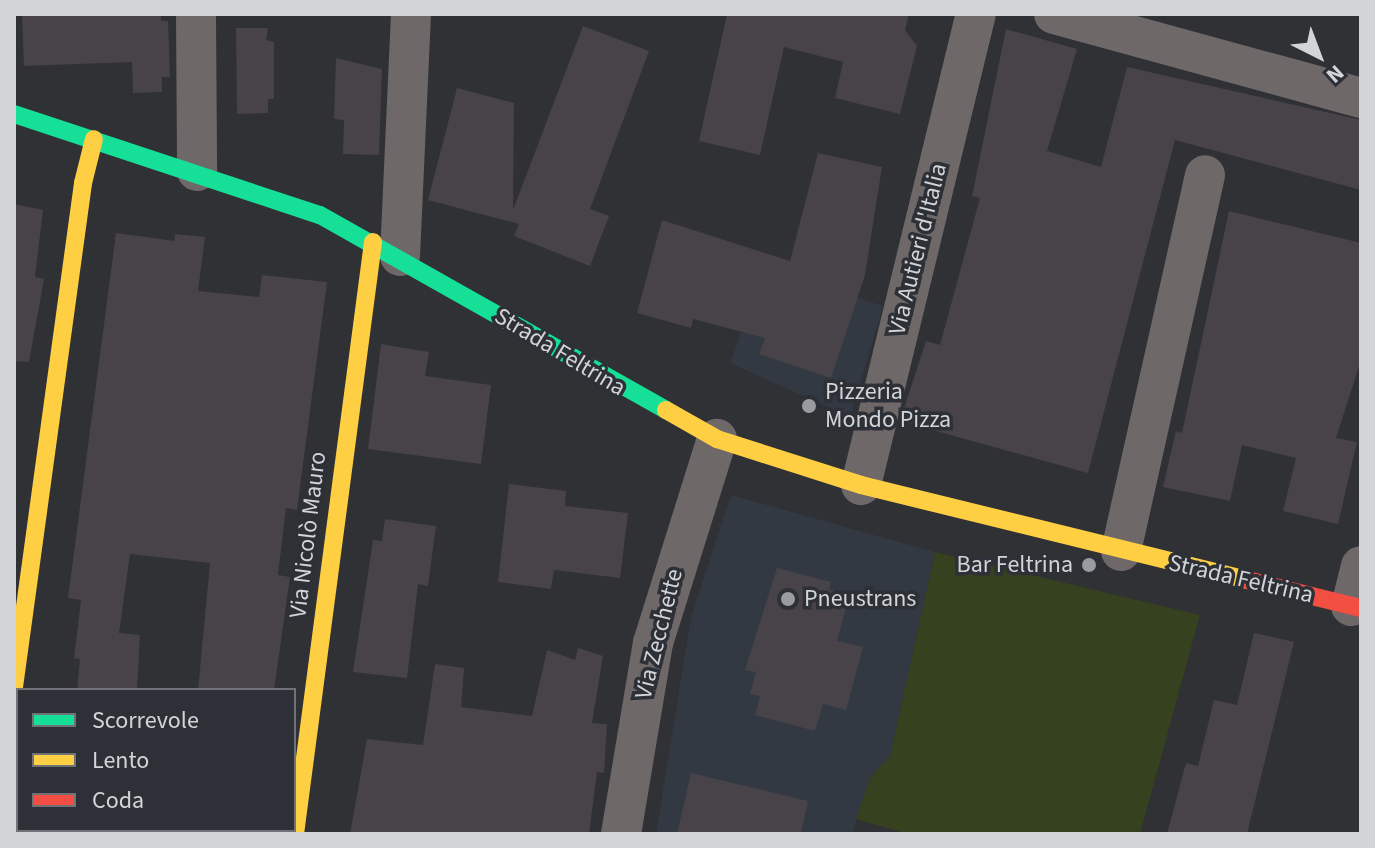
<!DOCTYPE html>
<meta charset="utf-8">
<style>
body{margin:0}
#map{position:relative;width:1375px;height:848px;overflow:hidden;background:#2f3134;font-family:"Source Sans 3",sans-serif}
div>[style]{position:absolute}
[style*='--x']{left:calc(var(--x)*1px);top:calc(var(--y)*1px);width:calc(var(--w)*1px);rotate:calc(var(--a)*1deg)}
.built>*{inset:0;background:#323943}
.green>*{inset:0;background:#35411f}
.building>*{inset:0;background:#484349}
.street>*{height:40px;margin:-20px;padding:0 20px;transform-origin:20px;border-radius:20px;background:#6f6869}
.fast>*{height:18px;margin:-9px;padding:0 9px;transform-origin:9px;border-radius:9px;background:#16e098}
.slow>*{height:18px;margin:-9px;padding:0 9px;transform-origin:9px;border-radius:9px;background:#ffcf43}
.jam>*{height:18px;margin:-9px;padding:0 9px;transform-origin:9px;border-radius:9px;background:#f24e42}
.dots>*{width:22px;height:22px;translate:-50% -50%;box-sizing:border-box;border:4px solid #2d3036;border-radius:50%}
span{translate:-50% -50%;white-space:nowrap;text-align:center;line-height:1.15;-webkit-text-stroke:7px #2d3036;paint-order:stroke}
.street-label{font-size:24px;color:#d2d4d7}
.poi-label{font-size:24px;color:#d2d4d7}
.left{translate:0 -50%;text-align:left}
.right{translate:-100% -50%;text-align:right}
.frame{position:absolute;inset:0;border:16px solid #d2d4d7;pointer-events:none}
.legend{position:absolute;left:16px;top:688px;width:280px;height:144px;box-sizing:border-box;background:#2d3036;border:2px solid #6f7276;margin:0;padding:10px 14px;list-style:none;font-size:24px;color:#d2d4d7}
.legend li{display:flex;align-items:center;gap:16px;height:40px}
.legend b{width:40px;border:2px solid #6f7276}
.north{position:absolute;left:1279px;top:16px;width:80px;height:80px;-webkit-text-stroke:6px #2d3036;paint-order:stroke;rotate:138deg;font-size:22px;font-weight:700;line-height:32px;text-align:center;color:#d2d4d7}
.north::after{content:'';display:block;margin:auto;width:28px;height:36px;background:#d2d4d7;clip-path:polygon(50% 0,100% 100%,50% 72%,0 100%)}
</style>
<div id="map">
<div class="built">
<i style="clip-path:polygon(765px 267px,883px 306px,850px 417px,730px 363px)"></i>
<i style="clip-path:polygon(731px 495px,935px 552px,890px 756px,870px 778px,852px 834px,656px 834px,691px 617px)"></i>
</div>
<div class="green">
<i style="clip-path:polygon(935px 552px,1200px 615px,1140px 834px,908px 834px,856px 819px,870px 778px,890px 756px)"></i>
</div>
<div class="building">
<i style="clip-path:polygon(22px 14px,161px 14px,161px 21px,168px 21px,170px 77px,162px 77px,162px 92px,133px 93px,132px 62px,24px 66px)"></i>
<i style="clip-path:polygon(727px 14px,909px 14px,905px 30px,917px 46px,900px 114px,835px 98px,843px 62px,784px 47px,760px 155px,699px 141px)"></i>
<i style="clip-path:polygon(583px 26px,649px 51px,590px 209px,609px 216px,590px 266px,514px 236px,519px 224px,428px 200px,457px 88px,514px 103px,513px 210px)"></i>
<i style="clip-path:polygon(236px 28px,268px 28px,266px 40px,274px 42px,274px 99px,268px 99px,268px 113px,237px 114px)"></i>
<i style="clip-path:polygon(1006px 29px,1077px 49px,1047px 151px,1101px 167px,1127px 67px,1361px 120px,1361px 190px,1175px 140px,1088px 473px,900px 421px,926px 341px,940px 345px,980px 198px,972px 196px)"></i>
<i style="clip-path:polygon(336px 58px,382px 69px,379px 155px,343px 154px,344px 120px,334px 119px)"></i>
<i style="clip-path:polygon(818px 153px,882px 167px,865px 275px,831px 378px,759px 354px,765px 338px,693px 319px,691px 328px,637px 313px,662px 220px,790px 261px)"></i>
<i style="clip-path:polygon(14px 204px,43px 210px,35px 277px,44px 279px,29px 362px,14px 361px)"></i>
<i style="clip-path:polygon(1229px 211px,1361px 243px,1361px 360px,1336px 438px,1357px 442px,1338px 524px,1283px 511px,1296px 458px,1242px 445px,1230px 501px,1163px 487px,1176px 431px,1182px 433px)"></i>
<i style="clip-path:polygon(116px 233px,175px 241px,175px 234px,205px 237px,198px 291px,259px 297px,262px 275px,327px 282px,297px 510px,286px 508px,278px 575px,290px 577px,274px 690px,198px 690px,210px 563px,130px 554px,119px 633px,140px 635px,137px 690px,77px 690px,80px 659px,74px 658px,81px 600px,68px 598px)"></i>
<i style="clip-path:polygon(381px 344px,429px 352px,425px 376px,491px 385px,481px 464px,368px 449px)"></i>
<i style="clip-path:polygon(509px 484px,566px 491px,565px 506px,628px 513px,620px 578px,554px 570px,551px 589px,498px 582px)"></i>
<i style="clip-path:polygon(385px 519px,436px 526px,428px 586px,418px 584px,407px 678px,353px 672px,373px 540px,382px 541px)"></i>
<i style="clip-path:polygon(777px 568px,831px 582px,829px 590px,849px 595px,837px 641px,863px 647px,846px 710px,823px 704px,815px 731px,755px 715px,760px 696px,750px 694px,756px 672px,745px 670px)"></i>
<i style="clip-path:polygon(1254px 633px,1294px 642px,1247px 834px,1167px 834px,1186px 763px,1198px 766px,1214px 700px,1237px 705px)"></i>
<i style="clip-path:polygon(578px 648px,603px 656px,592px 723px,607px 724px,604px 773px,597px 772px,589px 834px,350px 834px,367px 739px,423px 745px,435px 664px,464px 668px,461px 707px,532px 716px,547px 650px,575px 660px)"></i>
<i style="clip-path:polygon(691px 773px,808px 801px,801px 834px,677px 834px)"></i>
</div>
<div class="street">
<i style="--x:196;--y:14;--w:157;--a:89.6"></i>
<i style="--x:1054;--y:14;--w:318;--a:15.3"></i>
<i style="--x:400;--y:256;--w:242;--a:-87.4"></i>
<i style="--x:861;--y:485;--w:485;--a:-76.3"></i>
<i style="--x:1121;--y:551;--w:385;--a:-77.4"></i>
<i style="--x:1351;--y:606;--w:41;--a:-76"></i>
<i style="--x:14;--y:814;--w:4;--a:14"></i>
<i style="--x:93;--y:830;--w:20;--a:11"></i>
<i style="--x:621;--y:834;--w:194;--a:-80.5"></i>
<i style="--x:653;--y:643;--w:214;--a:-72.6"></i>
</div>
<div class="fast">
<i style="--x:14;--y:114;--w:322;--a:18.3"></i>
<i style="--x:320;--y:215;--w:397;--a:29.4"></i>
</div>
<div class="slow">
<i style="--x:666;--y:410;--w:59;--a:29.6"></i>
<i style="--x:717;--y:439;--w:151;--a:17.7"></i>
<i style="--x:861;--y:485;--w:398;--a:13.8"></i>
<i style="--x:14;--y:687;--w:509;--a:-82.2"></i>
<i style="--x:83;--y:183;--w:45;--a:-76"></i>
<i style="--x:295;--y:834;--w:597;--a:-82.49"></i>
</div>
<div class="jam">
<i style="--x:1247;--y:580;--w:117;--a:13.8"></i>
</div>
<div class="dots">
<i style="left:809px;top:406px;background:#999b9e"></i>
<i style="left:1089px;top:565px;background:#999b9e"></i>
<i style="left:788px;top:599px;background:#999b9e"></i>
</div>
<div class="street-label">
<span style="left:918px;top:249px;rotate:-76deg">Via Autieri d'Italia</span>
<span style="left:560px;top:352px;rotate:31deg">Strada Feltrina</span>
<span style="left:308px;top:535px;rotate:-83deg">Via Nicolò Mauro</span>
<span style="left:1241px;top:579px;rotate:13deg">Strada Feltrina</span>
<span style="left:659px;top:634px;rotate:-76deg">Via Zecchette</span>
</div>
<div class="poi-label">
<span class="left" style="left:825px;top:406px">Pizzeria<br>Mondo Pizza</span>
<span class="right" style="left:1073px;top:565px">Bar Feltrina</span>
<span class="left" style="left:804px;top:599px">Pneustrans</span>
</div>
<div class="frame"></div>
<ul class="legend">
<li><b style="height:10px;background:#16e098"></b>Scorrevole</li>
<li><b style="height:10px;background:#ffcf43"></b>Lento</li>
<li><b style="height:10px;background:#f24e42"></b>Coda</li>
</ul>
<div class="north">N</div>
</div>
